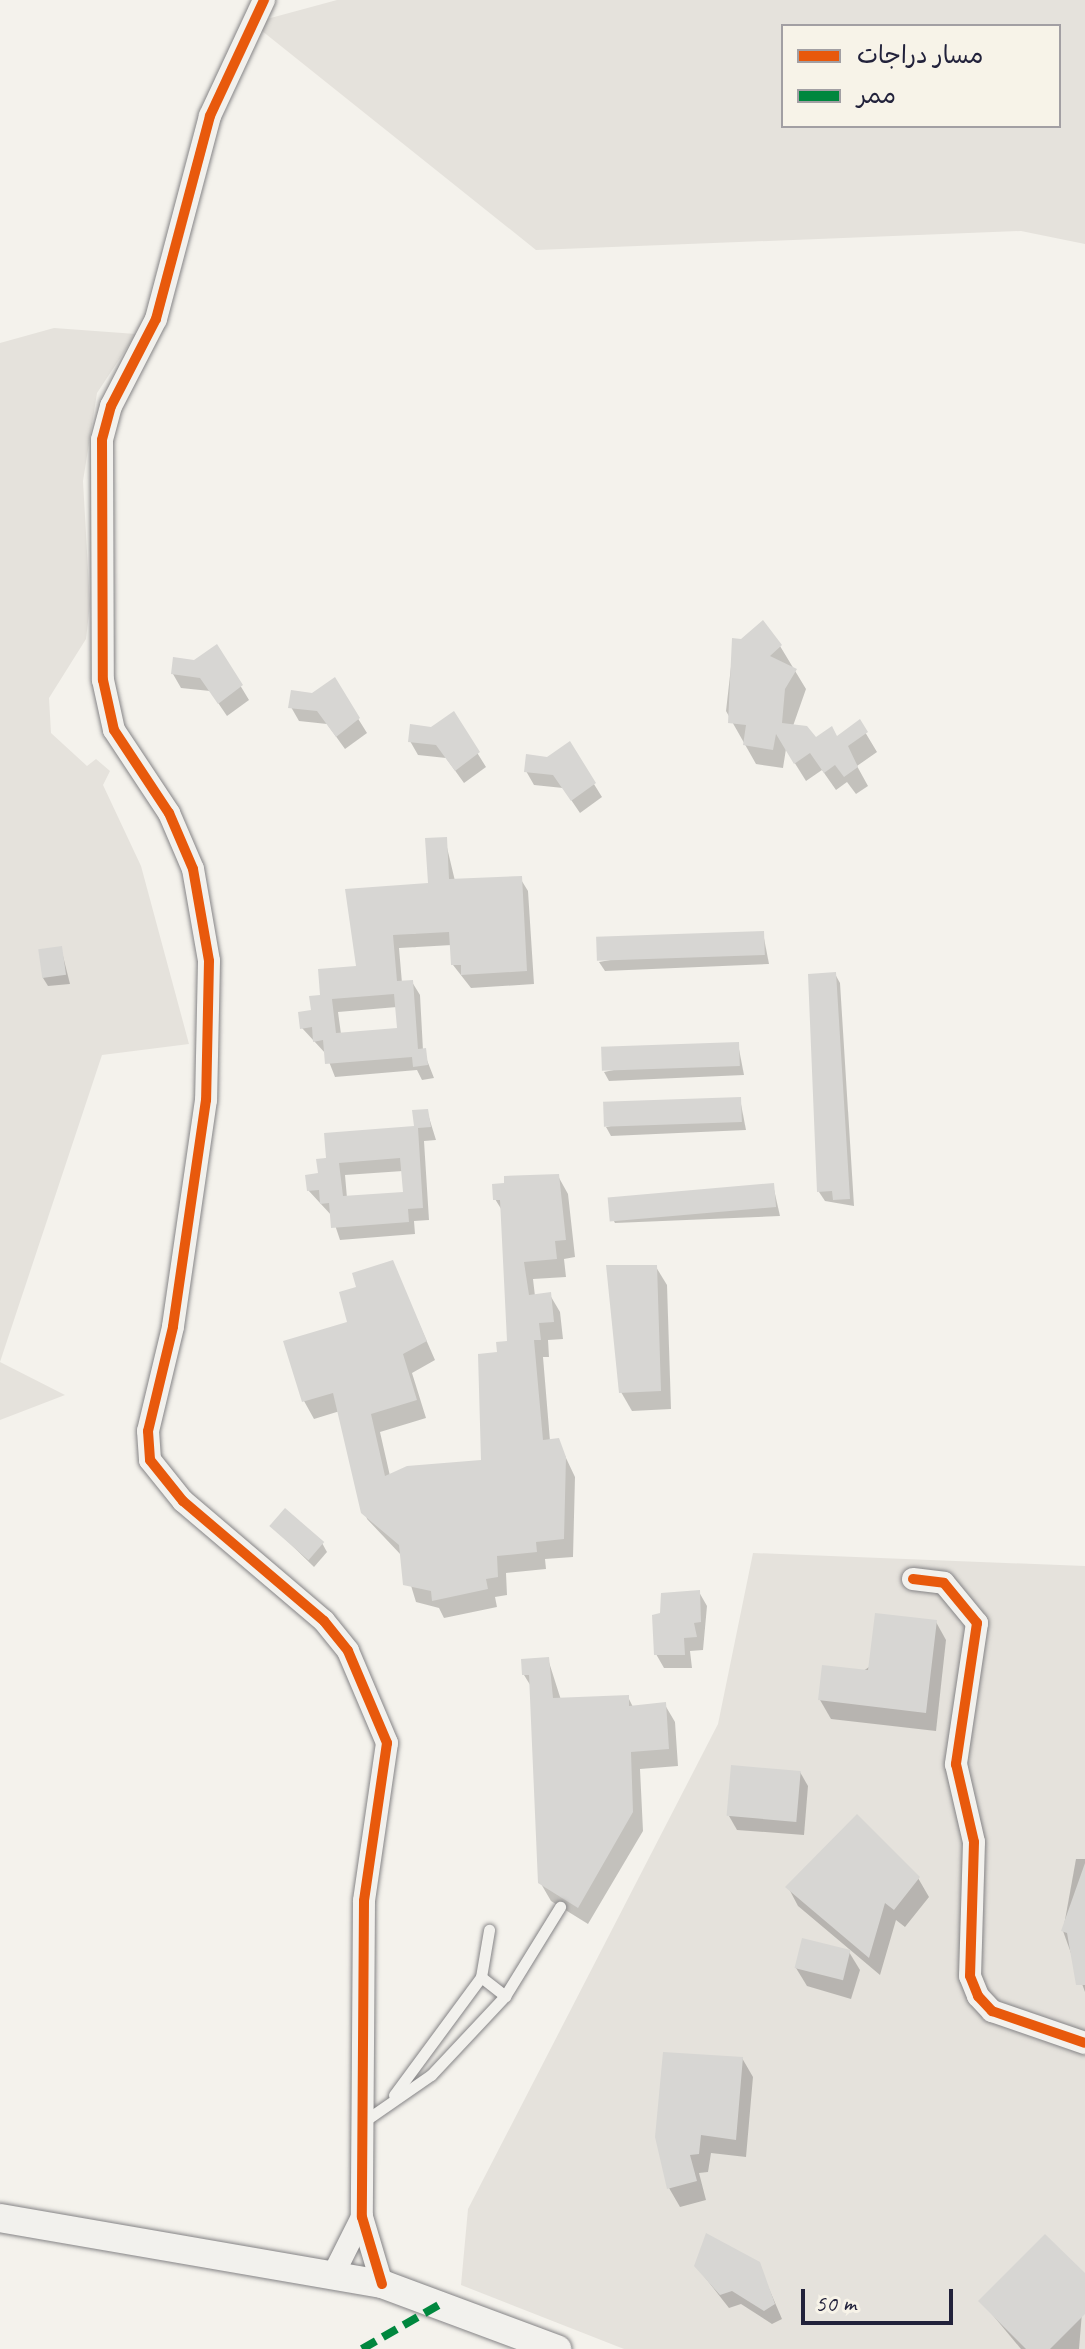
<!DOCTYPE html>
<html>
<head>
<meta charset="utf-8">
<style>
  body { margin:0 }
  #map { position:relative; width:1085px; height:2349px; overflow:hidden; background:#f4f2ec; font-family:Caveat,"Playpen Sans Arabic",sans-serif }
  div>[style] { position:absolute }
  .built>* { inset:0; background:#e5e2dc }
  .shadow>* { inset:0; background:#0003 }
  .building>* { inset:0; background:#d7d6d3; transform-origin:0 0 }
  .roads { filter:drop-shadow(0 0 2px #858486) drop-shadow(0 0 2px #858486) }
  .service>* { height:11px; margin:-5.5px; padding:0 5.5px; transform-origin:5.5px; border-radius:5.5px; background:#f2f1ed }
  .minor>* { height:22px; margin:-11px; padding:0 11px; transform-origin:11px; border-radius:11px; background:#f2f1ed }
  .tertiary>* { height:28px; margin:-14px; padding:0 14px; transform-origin:14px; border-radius:14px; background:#f2f1ed }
  .quiet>* { height:8px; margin-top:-4px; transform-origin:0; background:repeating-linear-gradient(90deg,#00873e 0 16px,transparent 0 24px) }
  .cycleway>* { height:10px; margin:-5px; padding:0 5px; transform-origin:5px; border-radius:5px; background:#e8590c }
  span { translate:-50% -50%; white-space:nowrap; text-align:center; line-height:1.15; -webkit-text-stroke:6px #f7f3e8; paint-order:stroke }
  .legend { position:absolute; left:781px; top:24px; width:280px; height:104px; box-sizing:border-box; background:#f7f3e8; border:2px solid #a29fa3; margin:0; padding:10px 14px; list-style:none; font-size:24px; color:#22223b }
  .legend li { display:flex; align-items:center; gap:16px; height:40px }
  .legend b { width:40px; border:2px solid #a29fa3 }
  .scale { position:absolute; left:801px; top:2289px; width:152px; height:36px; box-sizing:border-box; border:4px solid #22223b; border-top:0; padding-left:10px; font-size:24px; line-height:28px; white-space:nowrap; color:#22223b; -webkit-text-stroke:6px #f7f3e8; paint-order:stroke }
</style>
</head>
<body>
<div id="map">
  <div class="built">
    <div style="clip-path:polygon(evenodd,337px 0,1085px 0,1085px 244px,1021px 231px,536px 250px,252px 23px,337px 0,783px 26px,1059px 26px,1059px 126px,783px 126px,783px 26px)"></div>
    <div style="clip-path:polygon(54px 328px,136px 334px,97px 393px,83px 481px,90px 605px,86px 639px,49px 698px,51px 733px,87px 766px,96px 759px,110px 771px,103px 785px,141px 866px,189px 1044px,102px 1055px,0 1362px,65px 1395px,0 1420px,0 343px)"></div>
    <div style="clip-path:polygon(753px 1553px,1085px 1566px,1085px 2349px,624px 2349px,461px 2285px,468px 2209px,718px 1724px)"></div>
  </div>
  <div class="shadow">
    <div style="clip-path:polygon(734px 640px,780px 646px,806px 689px,793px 726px,815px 740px,837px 739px,859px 722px,877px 752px,857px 766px,868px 786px,856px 794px,847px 782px,836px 790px,822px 770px,806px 781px,786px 749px,783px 768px,756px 764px,726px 711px)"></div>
    <div style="clip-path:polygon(217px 647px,249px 700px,227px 716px,210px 691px,181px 688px,173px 674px)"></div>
    <div style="clip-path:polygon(334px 680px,367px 733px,345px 749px,327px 724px,299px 721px,291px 707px)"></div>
    <div style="clip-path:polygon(453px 714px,486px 767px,464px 783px,446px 758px,418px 755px,410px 741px)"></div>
    <div style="clip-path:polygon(569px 744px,602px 797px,580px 813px,563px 788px,534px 785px,526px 771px)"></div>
    <div style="clip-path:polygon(evenodd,445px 839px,455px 881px,520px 878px,528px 891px,534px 984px,471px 988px,453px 965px,452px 945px,399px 948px,402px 983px,412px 982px,420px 995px,423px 1050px,434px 1078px,422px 1080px,417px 1070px,335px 1077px,326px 1054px,302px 1028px,430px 885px,445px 839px,397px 1007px,399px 1030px,341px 1034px,338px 1012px,397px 1007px)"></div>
    <div style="clip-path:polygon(763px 933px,769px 964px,605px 971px,599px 962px)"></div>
    <div style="clip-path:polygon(61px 948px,70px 984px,48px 986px,43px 978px)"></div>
    <div style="clip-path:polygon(835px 974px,840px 983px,854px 1206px,825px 1201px,819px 1192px)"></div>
    <div style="clip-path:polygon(738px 1044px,744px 1075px,609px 1081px,604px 1072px)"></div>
    <div style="clip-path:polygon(740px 1099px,746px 1130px,611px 1136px,606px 1127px)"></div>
    <div style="clip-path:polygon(evenodd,427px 1111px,436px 1140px,424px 1141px,429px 1220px,414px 1221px,415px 1234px,340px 1240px,332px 1216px,308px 1190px,320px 1175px,318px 1161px,416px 1128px,427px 1111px,403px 1171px,405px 1193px,347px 1198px,345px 1175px,403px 1171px)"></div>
    <div style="clip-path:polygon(558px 1176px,568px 1194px,575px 1257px,564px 1259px,566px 1277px,533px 1279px,535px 1296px,550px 1295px,560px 1312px,563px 1339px,548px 1340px,549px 1357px,543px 1357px,550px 1441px,558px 1441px,575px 1477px,573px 1557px,545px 1559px,546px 1569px,506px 1573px,507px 1595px,495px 1597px,497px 1607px,444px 1618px,439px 1608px,416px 1602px,402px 1556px,367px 1519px,340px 1411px,314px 1419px,304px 1401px,350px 1323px,359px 1288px,392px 1262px,435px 1360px,412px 1373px,426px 1418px,380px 1432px,390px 1476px,483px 1462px,499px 1354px,509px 1342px,503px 1212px,495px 1199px)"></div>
    <div style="clip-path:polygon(773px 1185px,780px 1216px,615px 1223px,610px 1214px)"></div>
    <div style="clip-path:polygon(656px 1267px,667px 1285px,671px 1409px,632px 1411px,621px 1392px)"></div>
    <div style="clip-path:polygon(272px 1526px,322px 1543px,327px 1552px,314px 1567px)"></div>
    <div style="clip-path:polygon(699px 1592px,707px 1606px,703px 1650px,690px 1651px,692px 1668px,664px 1668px,656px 1654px)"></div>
    <div style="clip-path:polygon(936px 1622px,946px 1640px,936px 1731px,831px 1719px,820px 1700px)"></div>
    <div style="clip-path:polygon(548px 1659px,561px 1700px,628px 1697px,633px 1707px,665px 1705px,675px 1722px,678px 1766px,640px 1769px,643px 1831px,588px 1924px,551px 1901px,540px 1882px,532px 1688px,524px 1675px)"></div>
    <div style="clip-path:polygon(800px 1772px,808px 1786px,804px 1835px,737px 1830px,729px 1816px)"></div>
    <div style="clip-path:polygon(1076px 1859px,1085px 1859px,1085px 1992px,1063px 1931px)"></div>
    <div style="clip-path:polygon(918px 1878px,929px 1897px,905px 1927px,896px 1920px,880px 1975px,798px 1906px,788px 1887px)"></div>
    <div style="clip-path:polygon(849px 1952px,860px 1970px,851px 1999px,807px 1986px,796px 1968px)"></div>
    <div style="clip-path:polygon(742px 2058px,753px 2077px,746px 2157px,711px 2153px,708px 2172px,699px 2173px,706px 2200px,680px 2207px,669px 2188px)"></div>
    <div style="clip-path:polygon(758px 2263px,782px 2319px,772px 2324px,741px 2304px,729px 2308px,696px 2266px)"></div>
    <div style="clip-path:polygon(1085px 2276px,1079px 2349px,1021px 2349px,981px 2301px)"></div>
  </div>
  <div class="building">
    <div style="clip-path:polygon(763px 620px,782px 645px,770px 656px,797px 669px,785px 689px,782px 723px,807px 726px,816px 737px,832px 726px,837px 736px,860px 719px,868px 732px,848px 746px,858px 767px,844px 777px,835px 765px,824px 773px,810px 753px,794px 764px,776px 734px,773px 750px,743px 745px,746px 725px,728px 723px,732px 638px,741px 639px)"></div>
    <div style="clip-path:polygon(217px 644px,243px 685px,218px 704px,200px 678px,171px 674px,173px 657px,194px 660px)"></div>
    <div style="clip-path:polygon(335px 677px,360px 718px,336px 737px,317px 711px,288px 708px,291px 690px,312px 693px)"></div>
    <div style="clip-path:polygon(454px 711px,480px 752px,455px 771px,436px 745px,408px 742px,410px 724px,431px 727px)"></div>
    <div style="clip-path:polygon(570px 741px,596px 783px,571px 801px,553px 775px,524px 772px,526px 754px,547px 757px)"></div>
    <div style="clip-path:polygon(evenodd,447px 837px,449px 879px,522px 876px,527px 971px,461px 975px,461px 965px,451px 965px,449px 932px,393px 935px,397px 981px,413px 980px,418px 1049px,426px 1048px,428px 1065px,413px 1067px,412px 1057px,325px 1064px,323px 1040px,313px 1042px,312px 1027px,300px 1029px,298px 1012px,311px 1010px,309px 996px,320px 995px,318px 969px,356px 966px,345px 889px,428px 883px,425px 838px,447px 837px,394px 994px,397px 1028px,336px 1033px,332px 999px,394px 994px)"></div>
    <div style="left:764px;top:931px;width:24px;height:168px;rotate:88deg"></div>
    <div style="left:62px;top:946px;width:29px;height:24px;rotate:82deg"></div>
    <div style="clip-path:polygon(836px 972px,850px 1199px,833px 1200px,832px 1191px,817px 1192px,808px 974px)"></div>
    <div style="left:739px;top:1042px;width:24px;height:138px;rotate:88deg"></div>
    <div style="left:741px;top:1097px;width:25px;height:138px;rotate:88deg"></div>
    <div style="clip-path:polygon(evenodd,428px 1109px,431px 1127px,418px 1128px,423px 1208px,408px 1209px,409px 1222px,331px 1228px,329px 1203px,320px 1204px,319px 1190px,307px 1191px,305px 1175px,318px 1173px,316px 1159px,326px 1158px,324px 1133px,414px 1126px,412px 1110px,428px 1109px,400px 1158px,403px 1192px,343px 1196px,339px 1163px,400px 1158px)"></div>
    <div style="clip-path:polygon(559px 1174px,566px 1240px,555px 1241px,557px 1259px,524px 1262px,529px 1295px,551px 1292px,554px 1322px,539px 1323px,541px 1340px,534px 1340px,543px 1440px,559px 1438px,566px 1457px,564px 1539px,536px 1542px,537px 1552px,497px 1556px,498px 1577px,486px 1579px,488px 1589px,432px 1601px,431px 1591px,403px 1585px,399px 1545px,361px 1513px,333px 1393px,302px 1402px,283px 1341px,347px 1322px,339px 1292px,356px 1287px,352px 1273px,393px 1260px,427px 1341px,403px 1354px,417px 1400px,371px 1414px,385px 1476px,407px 1466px,481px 1460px,478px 1354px,497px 1352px,496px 1342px,507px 1341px,500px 1200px,493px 1200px,492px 1184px,504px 1183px,504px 1176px)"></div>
    <div style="left:774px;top:1183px;width:24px;height:167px;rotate:85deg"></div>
    <div style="clip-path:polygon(606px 1265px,657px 1265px,661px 1391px,619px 1393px)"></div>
    <div style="left:285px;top:1508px;width:52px;height:24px;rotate:41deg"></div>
    <div style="clip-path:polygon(700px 1590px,701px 1622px,694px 1623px,697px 1637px,684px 1638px,685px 1655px,654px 1655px,652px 1615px,660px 1613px,661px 1593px)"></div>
    <div style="clip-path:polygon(875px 1613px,937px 1620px,926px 1713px,818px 1700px,822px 1665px,868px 1670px)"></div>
    <div style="clip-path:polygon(549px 1657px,553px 1698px,629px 1695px,629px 1706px,666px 1702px,669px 1749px,631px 1752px,633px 1812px,578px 1908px,538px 1883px,529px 1675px,522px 1675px,521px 1659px)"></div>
    <div style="left:731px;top:1765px;width:70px;height:51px;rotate:5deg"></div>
    <div style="clip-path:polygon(857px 1814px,920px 1877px,894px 1910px,885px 1903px,869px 1958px,785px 1887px)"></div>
    <div style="clip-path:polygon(1085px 1863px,1085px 1985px,1076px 1985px,1067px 1933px,1061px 1931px)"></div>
    <div style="left:802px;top:1938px;width:50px;height:31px;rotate:14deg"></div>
    <div style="clip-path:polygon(663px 2052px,743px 2057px,736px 2140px,701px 2135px,699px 2154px,690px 2155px,697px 2181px,667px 2189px,655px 2137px)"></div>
    <div style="clip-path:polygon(706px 2233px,760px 2262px,775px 2304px,764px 2311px,732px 2291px,720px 2295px,694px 2266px)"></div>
    <div style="clip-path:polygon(1045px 2234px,1085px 2273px,1085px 2314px,1050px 2349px,1026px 2349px,978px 2301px)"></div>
  </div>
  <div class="roads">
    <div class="service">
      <div style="left:481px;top:1977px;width:31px;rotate:38deg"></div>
      <div style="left:394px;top:2095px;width:147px;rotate:-53.6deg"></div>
      <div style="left:481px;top:1977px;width:48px;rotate:-80.3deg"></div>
      <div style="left:363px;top:2122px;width:83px;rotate:-34.7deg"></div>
      <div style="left:431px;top:2075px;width:108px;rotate:-46.9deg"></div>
      <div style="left:505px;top:1996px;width:105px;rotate:-58.3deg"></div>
    </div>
    <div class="minor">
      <div style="left:264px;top:0;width:128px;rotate:115deg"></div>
      <div style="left:210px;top:116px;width:210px;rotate:104.9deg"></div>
      <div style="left:156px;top:319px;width:98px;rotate:117.3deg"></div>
      <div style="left:111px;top:406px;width:35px;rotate:105deg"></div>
      <div style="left:102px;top:440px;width:240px;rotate:89.8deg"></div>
      <div style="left:103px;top:680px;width:51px;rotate:77.6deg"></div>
      <div style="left:114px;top:730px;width:100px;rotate:56.5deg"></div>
      <div style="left:169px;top:813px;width:61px;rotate:66.8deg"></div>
      <div style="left:193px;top:869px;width:93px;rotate:80.1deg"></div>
      <div style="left:209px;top:961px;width:139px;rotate:91.2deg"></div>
      <div style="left:206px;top:1100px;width:229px;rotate:98.3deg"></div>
      <div style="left:173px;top:1327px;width:107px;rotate:103.5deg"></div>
      <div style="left:148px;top:1431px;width:29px;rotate:86deg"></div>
      <div style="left:150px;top:1460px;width:53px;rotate:51.2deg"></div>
      <div style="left:183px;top:1501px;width:185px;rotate:40.4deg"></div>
      <div style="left:324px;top:1621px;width:38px;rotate:51deg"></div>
      <div style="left:348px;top:1651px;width:100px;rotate:67deg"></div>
      <div style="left:387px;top:1743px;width:160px;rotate:98.3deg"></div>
      <div style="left:364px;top:1901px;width:316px;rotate:90.4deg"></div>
      <div style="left:362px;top:2217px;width:70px;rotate:73.4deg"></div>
      <div style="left:913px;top:1579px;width:31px;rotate:7deg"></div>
      <div style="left:944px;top:1583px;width:52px;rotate:50.5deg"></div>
      <div style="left:977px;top:1623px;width:143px;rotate:98.5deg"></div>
      <div style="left:956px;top:1764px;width:80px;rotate:77deg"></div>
      <div style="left:974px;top:1842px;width:134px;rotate:91.7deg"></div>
      <div style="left:970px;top:1976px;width:22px;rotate:68deg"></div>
      <div style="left:978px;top:1996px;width:21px;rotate:47deg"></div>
      <div style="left:992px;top:2011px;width:98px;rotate:19deg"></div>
      <div style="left:333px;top:2275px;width:65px;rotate:-63.4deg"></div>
    </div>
    <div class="tertiary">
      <div style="left:0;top:2218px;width:388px;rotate:9.8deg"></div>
      <div style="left:382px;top:2284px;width:187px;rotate:20.4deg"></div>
    </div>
  </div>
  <div class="quiet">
    <div style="left:362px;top:2349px;width:95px;rotate:-29.8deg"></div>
  </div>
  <div class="cycleway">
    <div style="left:264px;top:0;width:128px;rotate:115deg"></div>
    <div style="left:210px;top:116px;width:210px;rotate:104.9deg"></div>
    <div style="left:156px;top:319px;width:98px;rotate:117.3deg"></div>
    <div style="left:111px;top:406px;width:35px;rotate:105deg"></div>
    <div style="left:102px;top:440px;width:240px;rotate:89.8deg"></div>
    <div style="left:103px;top:680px;width:51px;rotate:77.6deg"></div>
    <div style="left:114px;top:730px;width:100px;rotate:56.5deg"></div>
    <div style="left:169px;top:813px;width:61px;rotate:66.8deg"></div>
    <div style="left:193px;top:869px;width:93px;rotate:80.1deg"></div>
    <div style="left:209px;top:961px;width:139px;rotate:91.2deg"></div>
    <div style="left:206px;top:1100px;width:229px;rotate:98.3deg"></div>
    <div style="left:173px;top:1327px;width:107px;rotate:103.5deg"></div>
    <div style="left:148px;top:1431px;width:29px;rotate:86deg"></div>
    <div style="left:150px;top:1460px;width:53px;rotate:51.2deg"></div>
    <div style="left:183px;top:1501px;width:185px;rotate:40.4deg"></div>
    <div style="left:324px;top:1621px;width:38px;rotate:51deg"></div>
    <div style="left:348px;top:1651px;width:100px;rotate:67deg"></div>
    <div style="left:387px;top:1743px;width:160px;rotate:98.3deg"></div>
    <div style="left:364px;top:1901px;width:316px;rotate:90.4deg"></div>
    <div style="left:362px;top:2217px;width:70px;rotate:73.4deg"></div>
    <div style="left:913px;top:1579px;width:31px;rotate:7deg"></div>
    <div style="left:944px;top:1583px;width:52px;rotate:50.5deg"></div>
    <div style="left:977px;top:1623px;width:143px;rotate:98.5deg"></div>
    <div style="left:956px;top:1764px;width:80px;rotate:77deg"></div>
    <div style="left:974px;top:1842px;width:134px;rotate:91.7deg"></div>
    <div style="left:970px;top:1976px;width:22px;rotate:68deg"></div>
    <div style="left:978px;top:1996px;width:21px;rotate:47deg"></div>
    <div style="left:992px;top:2011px;width:98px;rotate:19deg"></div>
  </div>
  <ul class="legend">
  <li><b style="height:10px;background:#e8590c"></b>مسار دراجات</li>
  <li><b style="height:10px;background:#00873e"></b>ممر</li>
  </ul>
  <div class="scale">50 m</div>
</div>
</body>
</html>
